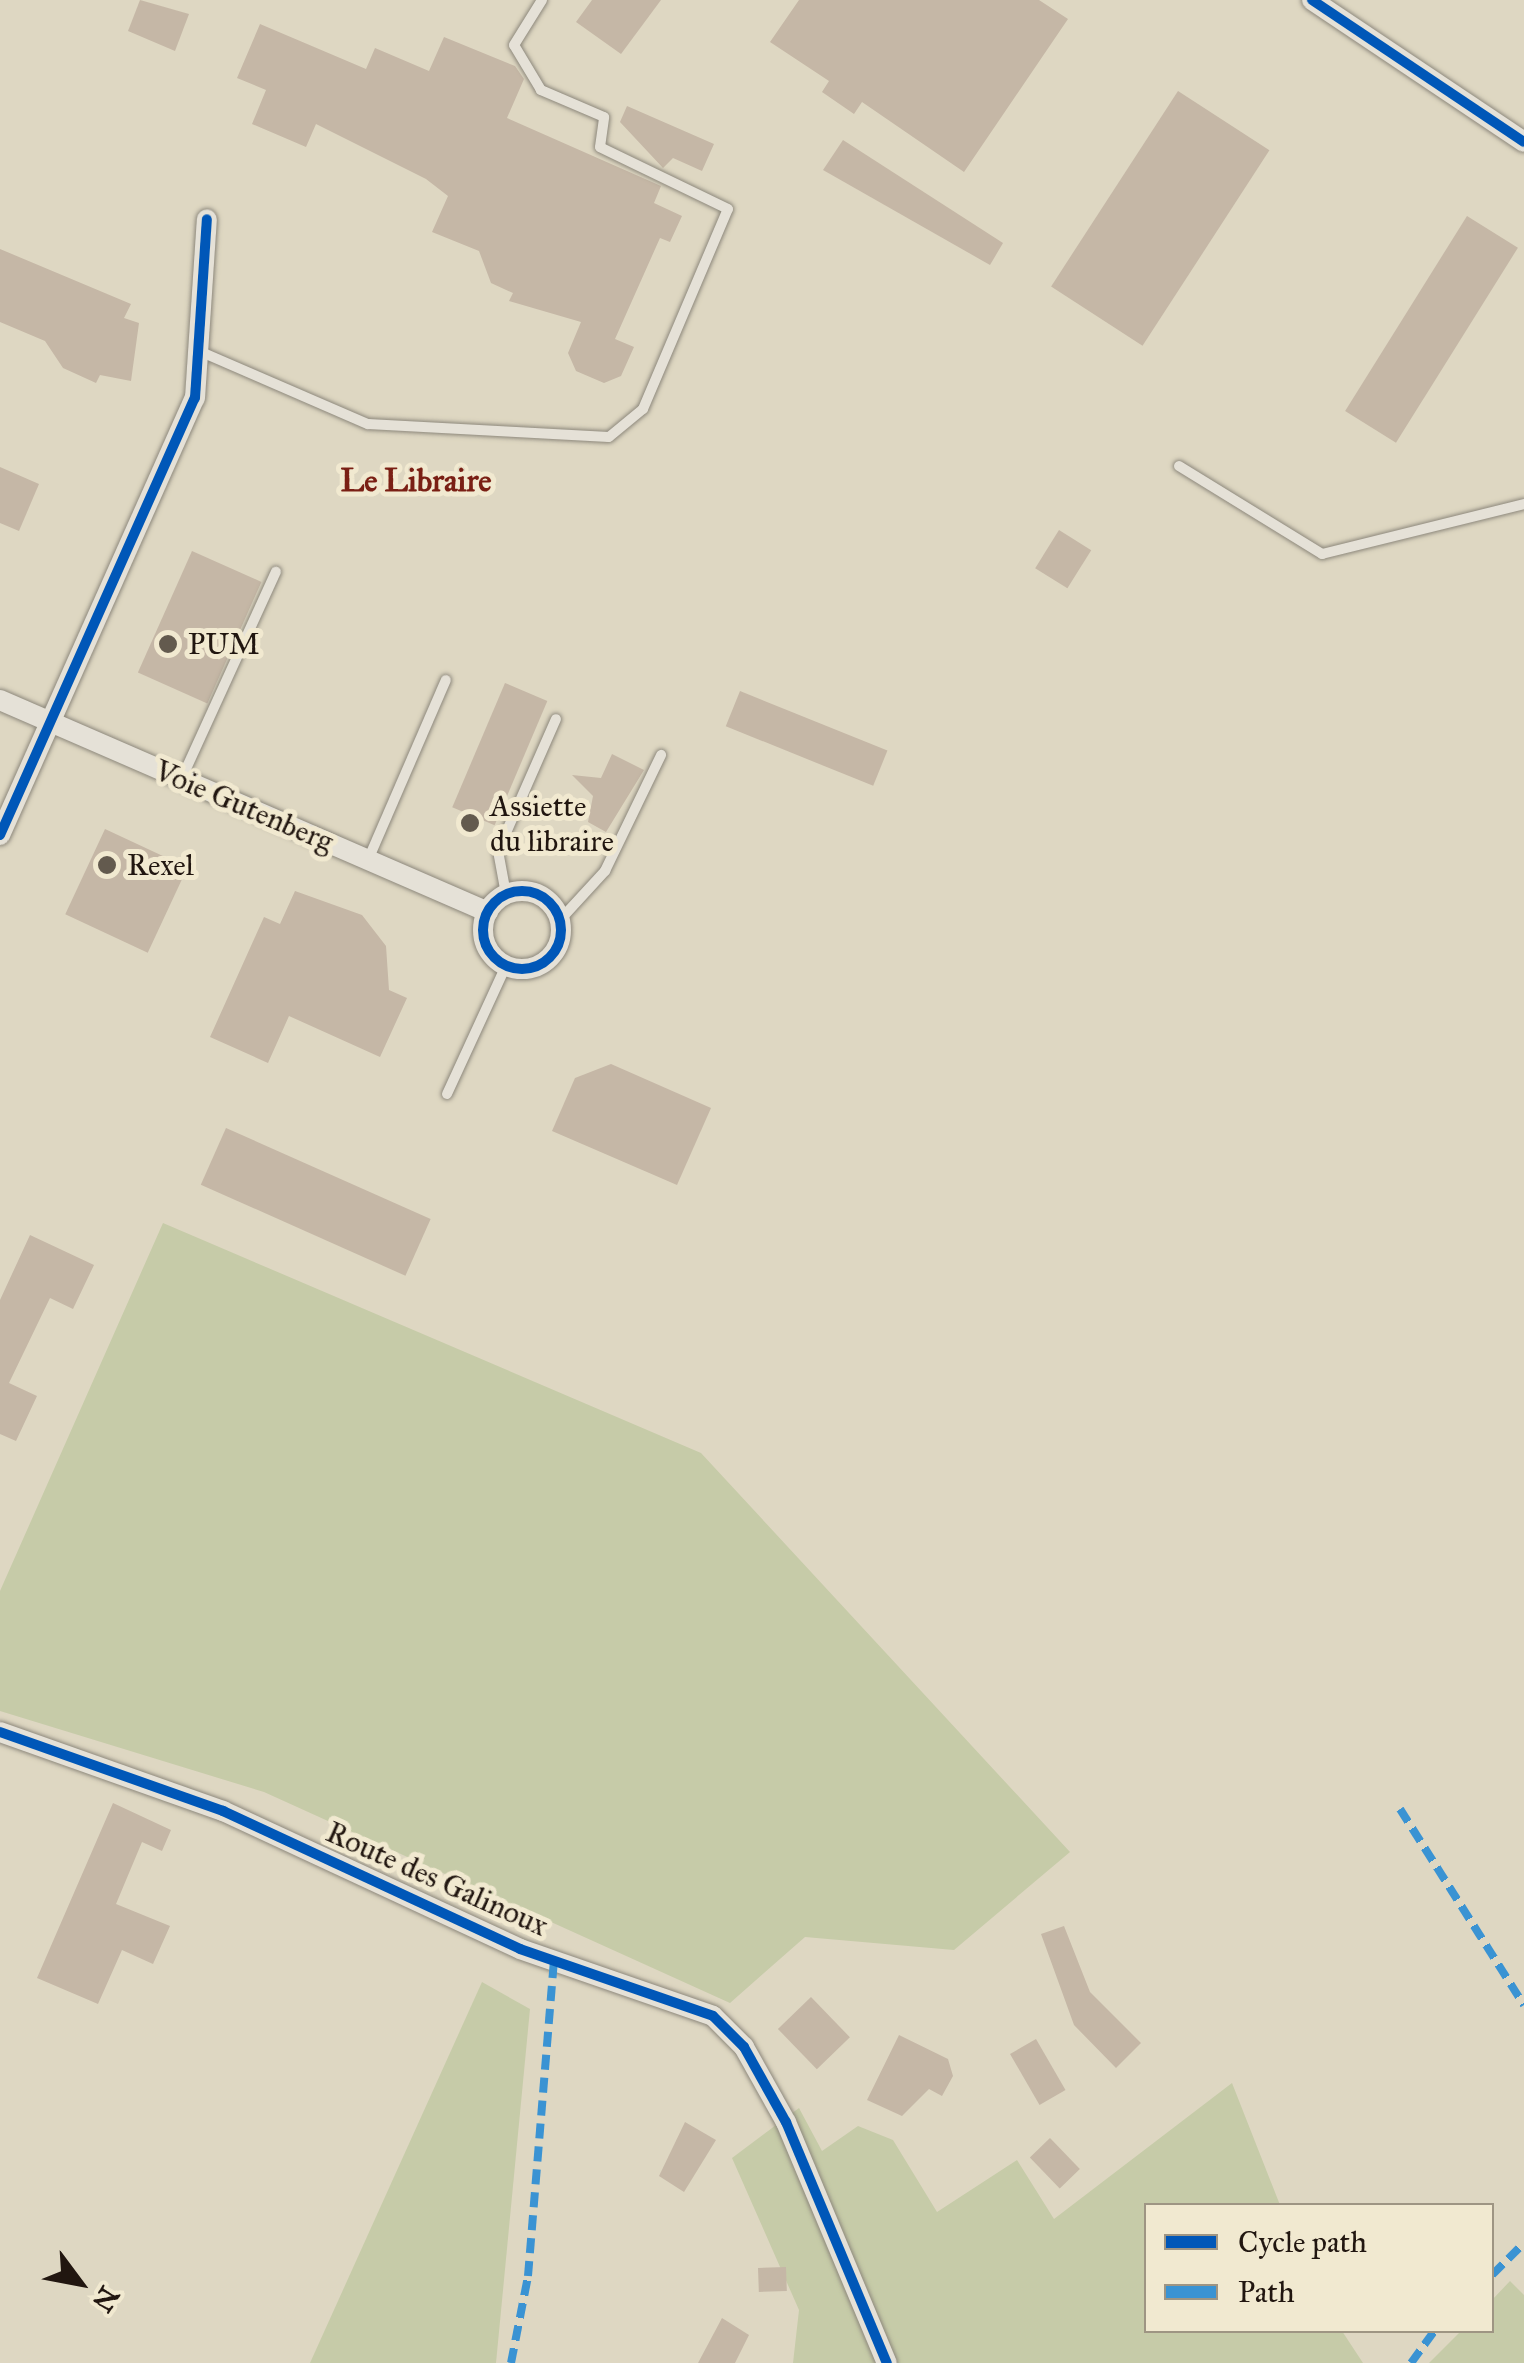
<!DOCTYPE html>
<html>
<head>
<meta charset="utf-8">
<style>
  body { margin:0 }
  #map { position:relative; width:1524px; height:2363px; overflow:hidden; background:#ded7c2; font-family:"IM FELL Great Primer",serif }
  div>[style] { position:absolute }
  .green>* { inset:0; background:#c6cba8 }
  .building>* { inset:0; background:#c5b7a6; transform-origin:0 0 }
  .roads { filter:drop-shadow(0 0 2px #8d887c) drop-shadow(0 0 2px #8d887c) }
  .service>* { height:10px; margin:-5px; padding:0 5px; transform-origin:5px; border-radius:5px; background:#e5e1d7 }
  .minor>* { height:20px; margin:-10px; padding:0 10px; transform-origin:10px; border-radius:10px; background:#e5e1d7 }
  .minor>.ring { margin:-10px; padding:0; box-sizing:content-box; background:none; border:20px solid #e5e1d7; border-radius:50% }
  .quiet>* { height:8px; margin-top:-4px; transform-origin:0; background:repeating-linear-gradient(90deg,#3a93d3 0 15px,transparent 0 23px) }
  .cycleway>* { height:10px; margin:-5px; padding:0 5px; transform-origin:5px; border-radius:5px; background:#0057b8 }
  .cycleway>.ring { margin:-5px; padding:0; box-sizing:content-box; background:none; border:10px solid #0057b8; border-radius:50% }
  .dots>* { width:28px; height:28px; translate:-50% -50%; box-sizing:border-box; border:5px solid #f1e9d0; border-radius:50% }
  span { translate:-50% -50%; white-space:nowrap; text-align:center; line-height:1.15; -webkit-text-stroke:10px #f1e9d0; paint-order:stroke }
  .poi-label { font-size:30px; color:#211610 }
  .left { translate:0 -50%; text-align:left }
  .street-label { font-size:30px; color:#211610 }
  .neighbourhood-label { font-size:32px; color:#7a1f14; font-weight:700 }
  .legend { position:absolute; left:1144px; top:2203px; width:350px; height:130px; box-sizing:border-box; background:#f1e9d0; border:2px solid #9e9583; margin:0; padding:12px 18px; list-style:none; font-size:30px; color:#211610 }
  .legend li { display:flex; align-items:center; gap:20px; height:50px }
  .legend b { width:50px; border:2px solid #9e9583 }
  .north { position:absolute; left:30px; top:2233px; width:100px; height:100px; -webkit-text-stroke:8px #f1e9d0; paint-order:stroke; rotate:122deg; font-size:28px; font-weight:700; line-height:40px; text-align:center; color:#211610 }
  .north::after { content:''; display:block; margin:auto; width:35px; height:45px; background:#211610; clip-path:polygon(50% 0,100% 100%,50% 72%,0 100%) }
</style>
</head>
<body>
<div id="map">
  <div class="green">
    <div style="clip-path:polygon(163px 1223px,701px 1453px,1070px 1852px,954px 1950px,805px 1937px,730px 2003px,264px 1792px,0 1711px,0 1591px)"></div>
    <div style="clip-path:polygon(482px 1982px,530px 2009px,496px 2363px,310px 2363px)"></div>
    <div style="clip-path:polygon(1232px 2083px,1280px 2205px,1146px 2206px,1146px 2330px,1342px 2331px,1363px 2363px,793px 2363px,799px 2310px,732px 2158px,799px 2108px,822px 2151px,858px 2126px,893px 2140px,937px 2212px,1017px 2160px,1054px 2219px)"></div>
    <div style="clip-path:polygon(1510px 2281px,1524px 2295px,1524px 2363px,1429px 2363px,1461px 2331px,1492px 2330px,1492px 2300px)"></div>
  </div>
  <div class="building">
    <div style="clip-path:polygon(140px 0,189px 14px,175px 51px,128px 31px)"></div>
    <div style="clip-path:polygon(592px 0,661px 0,621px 54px,576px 22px)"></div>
    <div style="clip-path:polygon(799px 0,1039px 0,1068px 19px,964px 172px,862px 102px,854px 114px,822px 92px,829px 81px,770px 42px)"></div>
    <div style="clip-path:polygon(260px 24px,366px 69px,375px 48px,429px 71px,444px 37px,515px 66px,524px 79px,507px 118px,661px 186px,654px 203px,682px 216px,670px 242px,660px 238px,615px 339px,634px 347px,621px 376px,604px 383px,576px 371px,568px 353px,581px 322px,509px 301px,513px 293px,491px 283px,479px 251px,432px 232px,448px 196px,426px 179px,316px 124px,306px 147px,252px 124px,266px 90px,237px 78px)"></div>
    <div style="left:1178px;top:91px;width:109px;height:233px;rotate:33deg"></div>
    <div style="clip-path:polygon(627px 106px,714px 144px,702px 171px,673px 158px,663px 168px,620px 122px)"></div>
    <div style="clip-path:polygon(843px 140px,1003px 243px,990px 265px,823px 170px)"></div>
    <div style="left:1467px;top:216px;width:60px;height:230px;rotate:32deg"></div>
    <div style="clip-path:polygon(0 249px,131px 304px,124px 318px,139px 323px,131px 381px,100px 375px,96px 383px,63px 368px,45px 341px,0 322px)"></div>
    <div style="clip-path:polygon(0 467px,39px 484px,19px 531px,0 523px)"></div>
    <div style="left:1059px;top:530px;width:38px;height:45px;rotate:32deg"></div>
    <div style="left:192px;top:551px;width:76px;height:133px;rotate:24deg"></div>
    <div style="left:505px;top:683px;width:46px;height:135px;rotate:23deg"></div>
    <div style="left:740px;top:691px;width:159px;height:38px;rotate:22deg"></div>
    <div style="clip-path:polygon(612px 754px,644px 770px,606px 832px,588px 822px,593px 796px,572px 775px,601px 778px)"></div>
    <div style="left:105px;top:829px;width:91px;height:94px;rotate:25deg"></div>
    <div style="clip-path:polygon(295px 891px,362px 915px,386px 946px,389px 990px,407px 998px,380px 1057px,289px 1016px,268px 1063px,210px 1037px,264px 917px,280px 924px)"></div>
    <div style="clip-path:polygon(611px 1064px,711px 1108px,677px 1185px,552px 1131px,575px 1078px)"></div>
    <div style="left:226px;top:1128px;width:224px;height:62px;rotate:24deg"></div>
    <div style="clip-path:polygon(30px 1235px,94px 1265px,73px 1309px,50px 1298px,9px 1383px,37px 1396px,16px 1441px,0 1434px,0 1300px)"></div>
    <div style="clip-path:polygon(113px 1803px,171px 1830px,162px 1851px,142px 1842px,116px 1904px,170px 1926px,153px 1964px,122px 1950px,98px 2004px,37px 1978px)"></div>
    <div style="clip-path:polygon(1064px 1926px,1090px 1992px,1141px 2043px,1116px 2068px,1074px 2025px,1041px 1934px)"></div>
    <div style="left:811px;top:1997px;width:56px;height:46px;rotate:46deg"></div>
    <div style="clip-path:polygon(899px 2035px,948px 2059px,953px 2076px,942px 2096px,929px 2089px,902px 2116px,867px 2100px)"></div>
    <div style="left:1036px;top:2039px;width:59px;height:30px;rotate:60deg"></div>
    <div style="clip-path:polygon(685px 2122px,716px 2140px,684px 2192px,659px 2176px)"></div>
    <div style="left:1050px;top:2138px;width:43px;height:28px;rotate:46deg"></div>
    <div style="left:786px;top:2267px;width:24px;height:28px;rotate:88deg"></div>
    <div style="clip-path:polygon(722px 2318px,749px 2335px,735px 2363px,698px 2363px)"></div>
  </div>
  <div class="roads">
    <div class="service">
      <div style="left:199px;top:351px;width:184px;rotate:23.4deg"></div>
      <div style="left:368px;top:424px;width:241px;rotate:3.1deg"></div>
      <div style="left:609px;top:437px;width:44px;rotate:-39.5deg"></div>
      <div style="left:643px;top:409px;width:217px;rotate:-67deg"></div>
      <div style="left:728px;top:209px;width:142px;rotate:-154.2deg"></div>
      <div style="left:600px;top:147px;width:30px;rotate:-82deg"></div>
      <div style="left:604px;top:117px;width:69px;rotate:-156.8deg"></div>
      <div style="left:541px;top:90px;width:52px;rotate:-121deg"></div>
      <div style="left:514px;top:45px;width:53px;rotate:-58.1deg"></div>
      <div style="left:1179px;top:466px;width:168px;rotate:31.6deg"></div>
      <div style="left:1322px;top:554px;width:208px;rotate:-13.9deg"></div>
      <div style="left:181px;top:780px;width:229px;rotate:-65.5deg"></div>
      <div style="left:368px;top:860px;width:196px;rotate:-66.6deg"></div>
      <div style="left:506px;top:894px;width:44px;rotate:-100.5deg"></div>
      <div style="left:498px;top:851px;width:144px;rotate:-66.3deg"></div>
      <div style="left:560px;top:920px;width:67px;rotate:-47.4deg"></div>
      <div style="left:605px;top:871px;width:129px;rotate:-64.2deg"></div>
      <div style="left:447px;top:1094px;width:141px;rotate:-65.3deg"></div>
    </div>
    <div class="minor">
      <div style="left:1312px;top:0;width:255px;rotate:33.8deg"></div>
      <div style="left:0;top:700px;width:532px;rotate:23.48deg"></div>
      <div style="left:0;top:835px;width:479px;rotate:-66deg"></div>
      <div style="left:195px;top:398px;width:179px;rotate:-86.2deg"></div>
      <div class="ring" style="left:483px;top:891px;width:58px;height:58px"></div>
      <div style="left:0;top:1732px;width:237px;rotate:19.5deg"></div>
      <div style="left:223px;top:1811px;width:327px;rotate:24.9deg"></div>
      <div style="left:520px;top:1949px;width:204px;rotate:19.1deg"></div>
      <div style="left:713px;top:2016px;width:44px;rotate:45deg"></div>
      <div style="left:744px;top:2047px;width:86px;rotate:60.8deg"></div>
      <div style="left:786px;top:2122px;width:261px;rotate:67.3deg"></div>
    </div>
  </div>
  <div class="quiet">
    <div style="left:1400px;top:1809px;width:232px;rotate:57.7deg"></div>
    <div style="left:1492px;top:2275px;width:45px;rotate:-45deg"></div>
    <div style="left:511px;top:2363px;width:89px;rotate:-78.9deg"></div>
    <div style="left:528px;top:2276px;width:319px;rotate:-85.3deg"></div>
    <div style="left:1411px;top:2363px;width:41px;rotate:-54deg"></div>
  </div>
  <div class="cycleway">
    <div style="left:1312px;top:0;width:255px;rotate:33.8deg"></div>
    <div style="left:0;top:835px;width:479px;rotate:-66deg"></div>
    <div style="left:195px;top:398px;width:179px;rotate:-86.2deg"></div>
    <div class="ring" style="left:483px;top:891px;width:68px;height:68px"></div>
    <div style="left:0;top:1732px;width:237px;rotate:19.5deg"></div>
    <div style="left:223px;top:1811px;width:327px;rotate:24.9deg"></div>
    <div style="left:520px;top:1949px;width:204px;rotate:19.1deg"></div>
    <div style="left:713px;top:2016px;width:44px;rotate:45deg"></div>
    <div style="left:744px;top:2047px;width:86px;rotate:60.8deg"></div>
    <div style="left:786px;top:2122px;width:261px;rotate:67.3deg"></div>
  </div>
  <div class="dots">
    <div style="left:168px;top:644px;background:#635a4e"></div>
    <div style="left:470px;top:823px;background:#635a4e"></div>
    <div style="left:107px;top:865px;background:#635a4e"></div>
  </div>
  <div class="poi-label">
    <span class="left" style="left:188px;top:644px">PUM</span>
    <span class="left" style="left:490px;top:823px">Assiette<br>du libraire</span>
    <span class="left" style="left:127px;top:865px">Rexel</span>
  </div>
  <div class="street-label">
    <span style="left:244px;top:806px;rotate:23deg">Voie Gutenberg</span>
    <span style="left:437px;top:1879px;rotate:24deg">Route des Galinoux</span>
  </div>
  <div class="neighbourhood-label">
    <span style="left:416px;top:481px">Le Libraire</span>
  </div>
  <ul class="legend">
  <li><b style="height:12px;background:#0057b8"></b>Cycle path</li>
  <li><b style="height:12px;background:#3a93d3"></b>Path</li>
  </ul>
  <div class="north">N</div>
</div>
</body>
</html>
